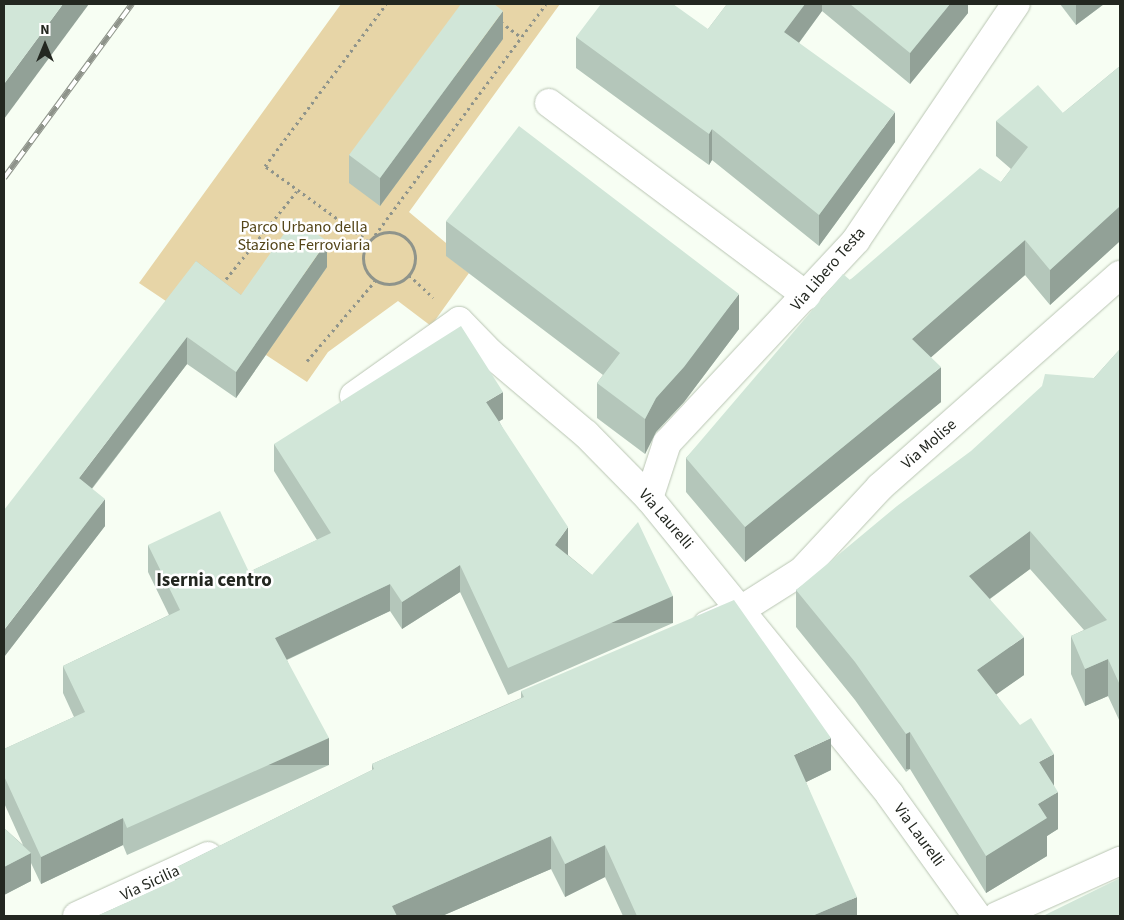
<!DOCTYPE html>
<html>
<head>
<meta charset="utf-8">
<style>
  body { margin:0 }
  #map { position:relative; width:1124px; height:920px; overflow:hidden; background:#f7fef3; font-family:"Source Sans 3",sans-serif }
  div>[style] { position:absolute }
  .green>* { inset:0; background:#e7d5a7 }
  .path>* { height:3px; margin-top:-1.5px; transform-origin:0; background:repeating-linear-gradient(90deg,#8f948b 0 2.5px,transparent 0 6.5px) }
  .path>.ring { margin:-1.5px; padding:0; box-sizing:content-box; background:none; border:3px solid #8f948b; border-radius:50% }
  .roads { filter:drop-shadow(0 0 1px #b9c5b3) drop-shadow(0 0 1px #b9c5b3) }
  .minor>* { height:28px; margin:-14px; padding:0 14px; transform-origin:14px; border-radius:14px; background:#fff }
  .tertiary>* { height:28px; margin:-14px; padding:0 14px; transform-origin:14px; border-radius:14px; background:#fff }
  .rail>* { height:5.5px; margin-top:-2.75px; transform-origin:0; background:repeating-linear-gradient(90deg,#fff 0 11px,#8e938a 0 22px); box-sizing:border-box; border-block:1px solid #8e938a }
  .wall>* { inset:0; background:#b4c6ba }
  .shaded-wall>* { inset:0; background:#92a197; transform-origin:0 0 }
  .building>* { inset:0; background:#d1e6d8 }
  span { translate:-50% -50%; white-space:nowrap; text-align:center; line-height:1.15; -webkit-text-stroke:5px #fff; paint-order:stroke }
  .park-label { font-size:16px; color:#544518 }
  .street-label { font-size:16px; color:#232720 }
  .quarter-label { font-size:19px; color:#232720; font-weight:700 }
  .frame { position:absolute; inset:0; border:5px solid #232720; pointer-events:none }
  .north { position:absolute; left:20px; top:20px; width:50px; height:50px; -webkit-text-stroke:4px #fff; paint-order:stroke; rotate:0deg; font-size:14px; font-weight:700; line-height:20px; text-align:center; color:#232720 }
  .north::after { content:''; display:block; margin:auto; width:18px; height:22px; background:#232720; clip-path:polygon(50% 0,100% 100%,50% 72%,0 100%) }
</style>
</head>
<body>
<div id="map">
  <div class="green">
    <div style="clip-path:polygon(341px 4px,560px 4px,409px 212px,452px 248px,447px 256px,469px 273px,431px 326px,398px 301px,328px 352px,307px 382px,266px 355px,227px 342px,139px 283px)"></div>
  </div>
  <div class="path">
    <div style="left:501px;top:22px;width:25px;rotate:37deg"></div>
    <div class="ring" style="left:363px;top:232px;width:49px;height:49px"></div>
    <div style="left:375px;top:235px;width:287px;rotate:-53.5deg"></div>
    <div style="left:368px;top:241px;width:127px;rotate:-143.9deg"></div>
    <div style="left:265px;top:166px;width:202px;rotate:-53.2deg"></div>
    <div style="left:409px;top:275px;width:33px;rotate:43deg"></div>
    <div style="left:222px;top:284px;width:119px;rotate:-51.1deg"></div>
    <div style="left:307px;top:361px;width:105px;rotate:-49.6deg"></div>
  </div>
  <div class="roads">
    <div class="minor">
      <div style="left:549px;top:103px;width:322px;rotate:36.8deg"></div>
      <div style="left:354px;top:396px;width:129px;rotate:-35.5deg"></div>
      <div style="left:459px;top:321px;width:45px;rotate:45.9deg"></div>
      <div style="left:490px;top:353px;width:126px;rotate:40.2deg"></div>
      <div style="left:586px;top:434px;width:90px;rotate:45.5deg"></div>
      <div style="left:649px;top:498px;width:382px;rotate:50.9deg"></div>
      <div style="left:890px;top:795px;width:149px;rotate:54.3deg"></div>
      <div style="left:649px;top:498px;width:58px;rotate:-71.9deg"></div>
      <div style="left:667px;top:443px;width:277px;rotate:-47deg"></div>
      <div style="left:856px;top:240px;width:285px;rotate:-55.9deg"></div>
      <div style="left:707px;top:625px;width:35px;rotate:-24deg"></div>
      <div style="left:739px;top:611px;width:75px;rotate:-32.4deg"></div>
      <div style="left:802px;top:571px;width:115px;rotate:-47.1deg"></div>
      <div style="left:880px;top:487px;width:320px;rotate:-41.5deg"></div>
      <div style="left:77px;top:916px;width:144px;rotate:-24.6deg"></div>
    </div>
    <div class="tertiary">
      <div style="left:997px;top:916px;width:135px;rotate:-24.1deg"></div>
    </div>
  </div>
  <div class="rail">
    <div style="left:4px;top:178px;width:216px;rotate:-53.7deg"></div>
  </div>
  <div class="wall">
    <div style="clip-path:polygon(727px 4px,968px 4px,968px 13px,910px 84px,822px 11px,799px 43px,895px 142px,819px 246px,712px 160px,709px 165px,576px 68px,576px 37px,708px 29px)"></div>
    <div style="clip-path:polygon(1060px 4px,1104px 4px,1076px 25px)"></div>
    <div style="clip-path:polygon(503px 39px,380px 206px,349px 183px,349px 155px)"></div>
    <div style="clip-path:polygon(1120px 66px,1120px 241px,1050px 305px,1025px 275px,931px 357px,941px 402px,745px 562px,686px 492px,686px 458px,850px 280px,1001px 182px,1011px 169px,996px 156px,996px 121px,1063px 113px)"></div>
    <div style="clip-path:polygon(446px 221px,739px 329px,684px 402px,656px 432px,645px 454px,597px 418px,597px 383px,603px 375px,446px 256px)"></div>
    <div style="clip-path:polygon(196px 261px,241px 295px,327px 267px,236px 398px,187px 364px,92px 489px,105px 526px,4px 657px)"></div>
    <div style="clip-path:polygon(1120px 349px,1120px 722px,1108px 696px,1085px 706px,1071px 674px,1071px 636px,1084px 630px,1030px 569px,990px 599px,1024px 675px,996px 694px,1054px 785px,1058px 829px,1047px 836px,1047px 856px,986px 893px,910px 769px,906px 772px,855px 700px,796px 627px,796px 590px,1094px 378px)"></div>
    <div style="clip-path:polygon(503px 419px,499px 421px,568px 555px,592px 575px,673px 623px,508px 695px,460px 592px,402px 629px,390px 611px,287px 660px,329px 765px,127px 855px,123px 845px,41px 884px,31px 863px,31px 881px,4px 895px,4px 828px,23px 845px,4px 803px,4px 749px,74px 717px,63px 693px,63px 666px,169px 615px,148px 572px,148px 545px,249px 572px,317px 540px,274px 471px,274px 444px)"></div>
    <div style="clip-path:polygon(521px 691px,831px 770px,806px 782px,857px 916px,623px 916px,605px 877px,565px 897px,551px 869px,442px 916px,97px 916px,175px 881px,175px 868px,372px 770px,372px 764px,521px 698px)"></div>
  </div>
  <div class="shaded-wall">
    <div style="clip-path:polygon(63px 4px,89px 4px,4px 119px,4px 84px)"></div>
    <div style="clip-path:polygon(805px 4px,822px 4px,822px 11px,784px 63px,784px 32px)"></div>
    <div style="clip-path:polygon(950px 4px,968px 4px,968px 13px,910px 84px,910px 53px)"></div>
    <div style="clip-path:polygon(1078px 4px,1104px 4px,1076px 25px,1076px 5px)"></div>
    <div style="clip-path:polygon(503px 11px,503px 39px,380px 206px,380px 178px)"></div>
    <div style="clip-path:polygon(895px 112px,895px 142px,819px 246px,819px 215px)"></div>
    <div style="clip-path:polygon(712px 129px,712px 160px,709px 165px,709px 134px)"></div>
    <div style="clip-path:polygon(1120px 206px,1120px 241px,1050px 305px,1050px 270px)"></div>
    <div style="clip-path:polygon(1025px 240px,1025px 275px,912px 374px,912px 339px)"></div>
    <div style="clip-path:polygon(327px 241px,327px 267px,236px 398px,236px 372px)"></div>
    <div style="clip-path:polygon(739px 294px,739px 329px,684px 402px,656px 432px,645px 454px,645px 419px,656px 398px)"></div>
    <div style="clip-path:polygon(187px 337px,187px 364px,79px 505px,79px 478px)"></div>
    <div style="clip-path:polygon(941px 367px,941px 402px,745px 562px,745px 527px)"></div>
    <div style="clip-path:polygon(503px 392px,503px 419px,486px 429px,486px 402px)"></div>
    <div style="clip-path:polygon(105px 499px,105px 526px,4px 657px,4px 630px)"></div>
    <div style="clip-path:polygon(568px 527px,568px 555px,555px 572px,555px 545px)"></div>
    <div style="clip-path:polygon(1030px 531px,1030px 569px,969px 614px,969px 576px)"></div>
    <div style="clip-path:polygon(460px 565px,460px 592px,402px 629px,402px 602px)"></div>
    <div style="clip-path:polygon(390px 584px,390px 611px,275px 665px,275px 638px)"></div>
    <div style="left:673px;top:596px;width:27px;height:180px;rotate:90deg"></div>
    <div style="clip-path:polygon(1024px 637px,1024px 675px,977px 708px,977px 670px)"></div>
    <div style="clip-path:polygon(1108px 659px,1108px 696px,1085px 706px,1085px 669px)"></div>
    <div style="left:910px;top:732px;width:37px;height:4px;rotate:90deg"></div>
    <div style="left:329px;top:738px;width:27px;height:221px;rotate:90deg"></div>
    <div style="clip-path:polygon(831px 738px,831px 770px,794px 788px,794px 755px)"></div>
    <div style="clip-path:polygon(1054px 754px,1054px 792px,1039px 762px)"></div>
    <div style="clip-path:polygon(1058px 792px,1058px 829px,1047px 836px,1047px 856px,986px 893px,986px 856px,1038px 804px)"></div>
    <div style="clip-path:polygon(123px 818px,123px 845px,41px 884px,41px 857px)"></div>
    <div style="clip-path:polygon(551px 836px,551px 869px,442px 916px,392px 916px,392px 906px)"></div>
    <div style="clip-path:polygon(605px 845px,605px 877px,565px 897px,565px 864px)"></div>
    <div style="clip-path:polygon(31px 853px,31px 881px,4px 895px,4px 867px)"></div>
    <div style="clip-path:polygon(857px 897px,857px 916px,812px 916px)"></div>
  </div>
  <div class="building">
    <div style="clip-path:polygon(4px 4px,63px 4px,4px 84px)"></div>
    <div style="clip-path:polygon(461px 4px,494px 4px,503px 11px,380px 178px,349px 155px)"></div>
    <div style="clip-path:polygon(601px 4px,673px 4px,708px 29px,727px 4px,805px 4px,784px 32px,895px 112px,819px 215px,712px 129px,709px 134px,576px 37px)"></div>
    <div style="clip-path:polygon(850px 4px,950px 4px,910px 53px)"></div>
    <div style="clip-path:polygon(1120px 66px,1120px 206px,1050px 270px,1025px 240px,912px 339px,941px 367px,745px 527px,686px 458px,843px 274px,850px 280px,980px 168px,1001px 182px,1028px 147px,996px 121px,1038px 85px,1063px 113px)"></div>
    <div style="clip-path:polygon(519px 126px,739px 294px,684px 367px,656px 398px,645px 419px,597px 383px,620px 353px,446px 221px)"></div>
    <div style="clip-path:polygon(295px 218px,327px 241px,236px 372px,187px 337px,79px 478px,105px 499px,4px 630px,4px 510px,196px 261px,241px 295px)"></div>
    <div style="clip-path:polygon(461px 326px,503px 392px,486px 402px,568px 527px,555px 545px,592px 575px,638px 522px,673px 596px,508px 668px,460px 565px,402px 602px,390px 584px,275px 638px,329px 738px,127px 828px,123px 818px,41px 857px,4px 776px,4px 749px,85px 712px,63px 666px,180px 610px,148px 545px,220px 511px,249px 572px,331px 533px,274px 444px)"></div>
    <div style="clip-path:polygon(1120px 349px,1120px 685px,1108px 659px,1085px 669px,1071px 636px,1107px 620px,1030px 531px,969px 576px,1024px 637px,977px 670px,1020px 725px,1031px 718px,1054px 754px,1039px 762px,1058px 792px,1038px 804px,1047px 818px,986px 856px,910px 732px,906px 734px,855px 662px,796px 590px,897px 506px,971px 451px,1042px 386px,1045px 374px,1094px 378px)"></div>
    <div style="clip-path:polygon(734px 600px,831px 738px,794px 755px,857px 897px,812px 916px,637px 916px,605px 845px,565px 864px,551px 836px,392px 906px,397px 916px,97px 916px,180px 878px,175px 868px,374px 769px,372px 764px,524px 697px,521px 691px)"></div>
    <div style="clip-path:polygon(4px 828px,31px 853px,4px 867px)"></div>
    <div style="clip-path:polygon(1120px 878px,1120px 916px,1043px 916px)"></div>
  </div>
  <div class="park-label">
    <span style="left:304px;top:236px">Parco Urbano della<br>Stazione Ferroviaria</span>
  </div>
  <div class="street-label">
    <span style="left:828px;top:269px;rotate:-49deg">Via Libero Testa</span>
    <span style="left:929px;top:444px;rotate:-41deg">Via Molise</span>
    <span style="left:666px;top:519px;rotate:49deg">Via Laurelli</span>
    <span style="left:919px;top:835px;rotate:54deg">Via Laurelli</span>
    <span style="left:150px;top:883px;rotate:-25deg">Via Sicilia</span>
  </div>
  <div class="quarter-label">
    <span style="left:214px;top:581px">Isernia centro</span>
  </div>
  <div class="frame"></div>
  <div class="north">N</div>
</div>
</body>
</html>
